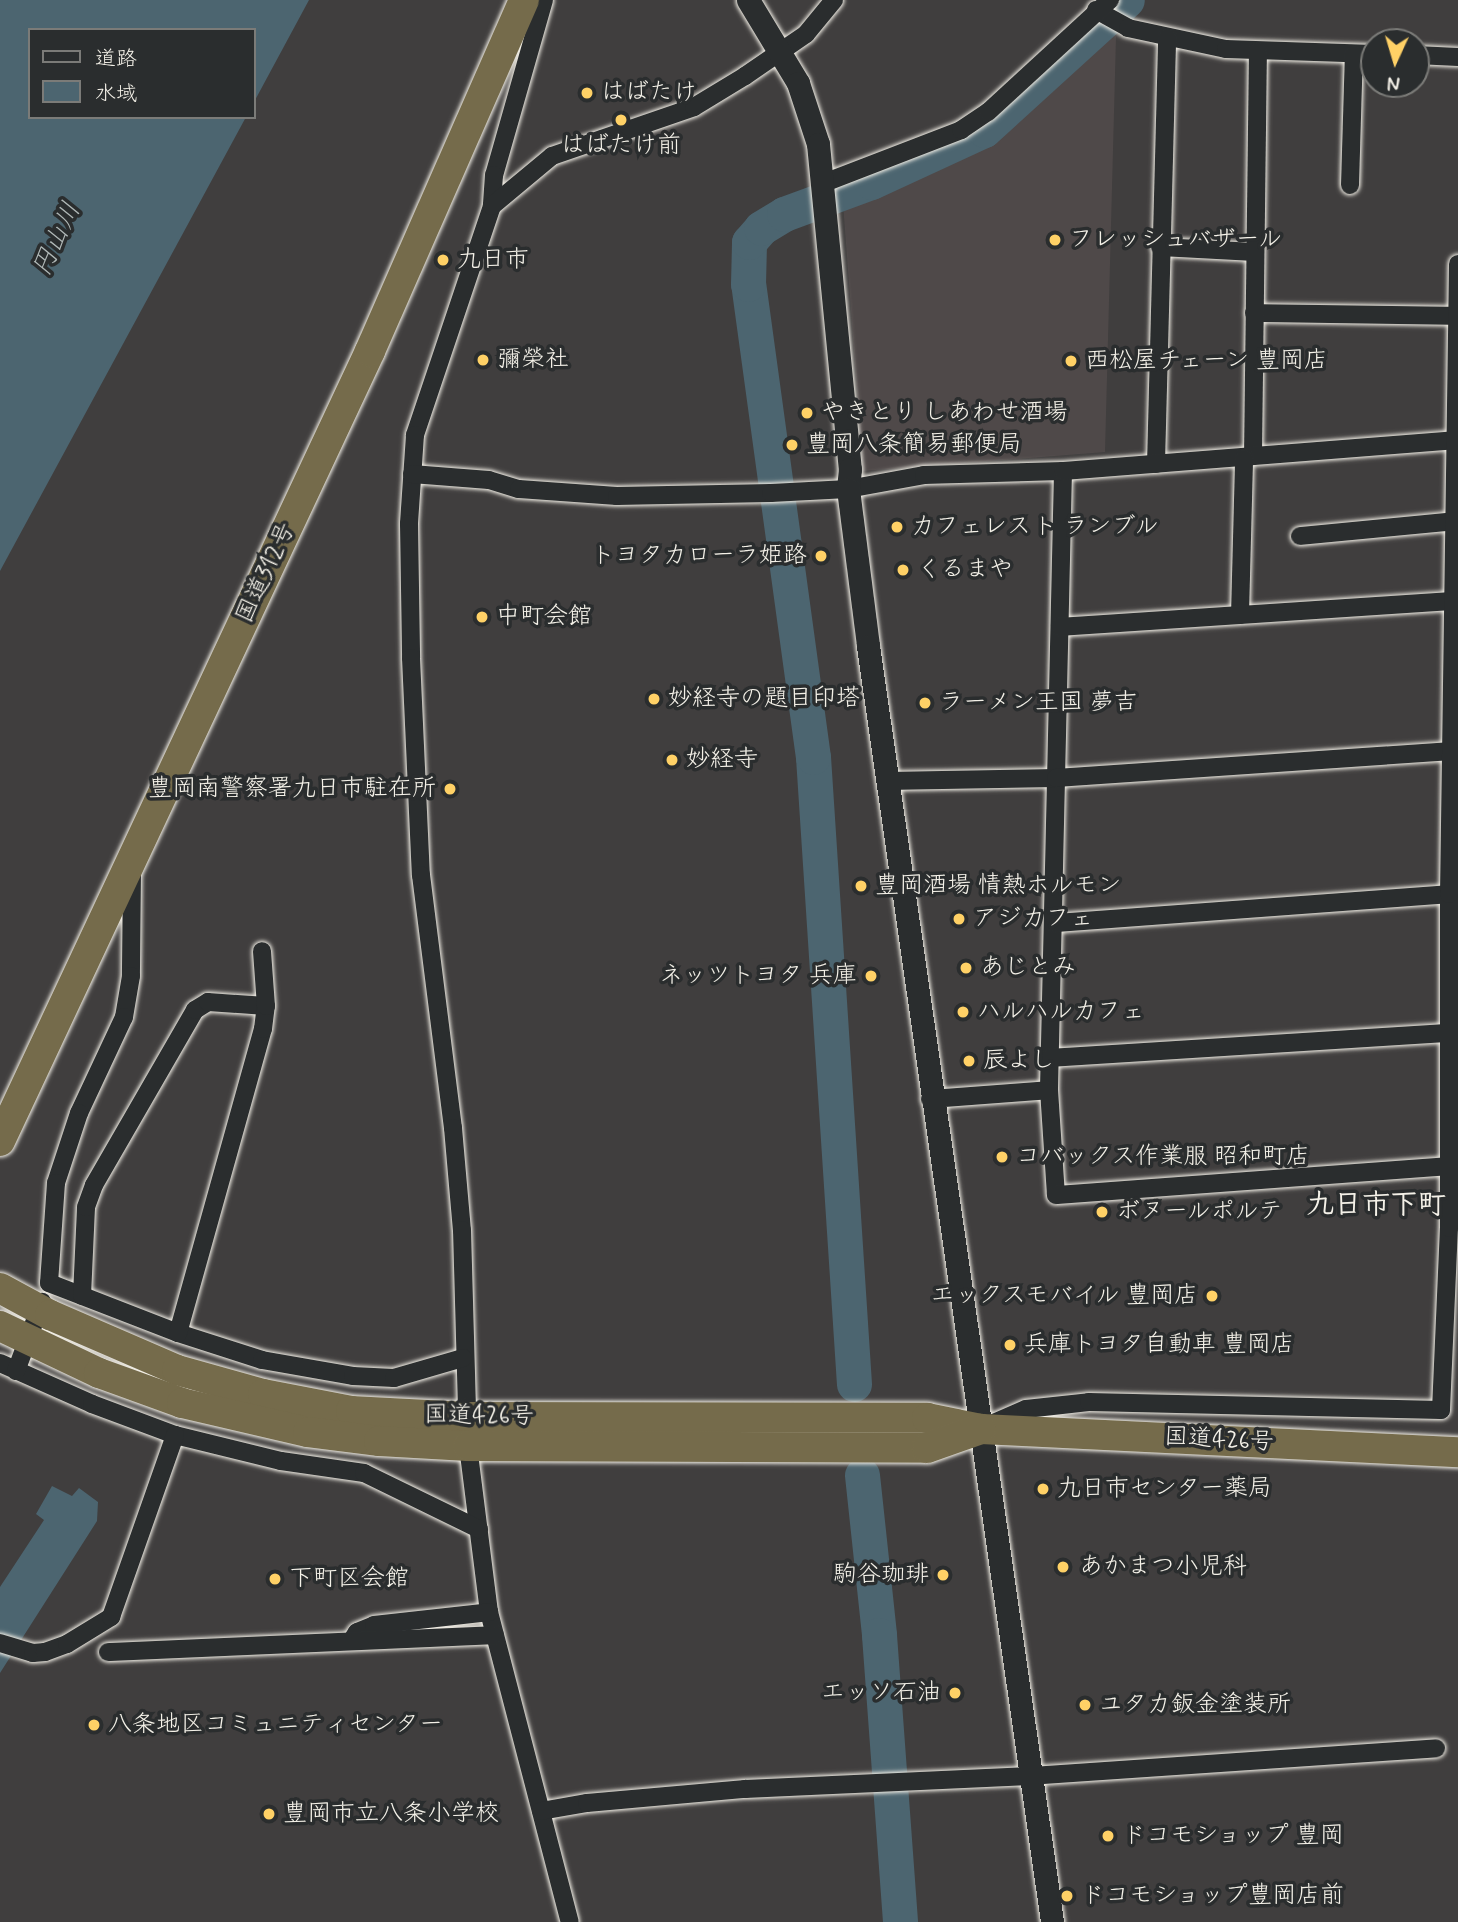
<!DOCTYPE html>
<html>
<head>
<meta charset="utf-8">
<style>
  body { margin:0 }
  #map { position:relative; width:1458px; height:1922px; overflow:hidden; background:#403e3e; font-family:Mynerve,"Klee One",sans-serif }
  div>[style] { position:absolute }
  .built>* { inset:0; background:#4f4949 }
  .water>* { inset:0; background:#4c6570 }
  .river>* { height:35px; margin:-17.5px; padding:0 17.5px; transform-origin:17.5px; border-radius:17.5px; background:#4c6570 }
  .roads { filter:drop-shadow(0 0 2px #f4f1e8) drop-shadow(0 0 2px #f4f1e8) }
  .minor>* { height:18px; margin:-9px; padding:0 9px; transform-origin:9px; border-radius:9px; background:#2a2d2e }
  .tertiary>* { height:23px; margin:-11.5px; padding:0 11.5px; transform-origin:11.5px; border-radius:11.5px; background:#2a2d2e }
  .trunk>* { height:30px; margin:-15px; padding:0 15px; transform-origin:15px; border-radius:15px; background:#756b4b }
  .dots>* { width:19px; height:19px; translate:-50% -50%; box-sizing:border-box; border:4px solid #2a2d2e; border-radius:50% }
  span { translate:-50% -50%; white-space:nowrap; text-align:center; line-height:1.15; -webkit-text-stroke:7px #2a2d2e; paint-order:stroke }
  .poi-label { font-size:24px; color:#f4f1e8 }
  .left { translate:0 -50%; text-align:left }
  .right { translate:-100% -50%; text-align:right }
  .street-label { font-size:24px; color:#f4f1e8 }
  .water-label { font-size:26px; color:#b1b9b8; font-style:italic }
  .quarter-label { font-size:28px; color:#f4f1e8; font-weight:700 }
  .legend { position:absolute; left:28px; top:28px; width:228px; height:91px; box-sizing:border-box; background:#2a2d2e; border:2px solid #7b7b78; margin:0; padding:9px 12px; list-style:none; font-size:21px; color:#f4f1e8 }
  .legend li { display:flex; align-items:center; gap:14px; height:35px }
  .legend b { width:35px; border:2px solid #7b7b78 }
  .north { position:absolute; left:1360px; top:28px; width:70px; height:70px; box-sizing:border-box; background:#2a2d2e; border:2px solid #7b7b78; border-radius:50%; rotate:184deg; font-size:19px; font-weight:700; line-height:28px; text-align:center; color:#f4f1e8 }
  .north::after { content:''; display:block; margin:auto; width:24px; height:32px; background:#ffd166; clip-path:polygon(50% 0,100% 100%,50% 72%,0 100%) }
</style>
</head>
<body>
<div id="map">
  <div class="built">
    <div style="clip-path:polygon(1105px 26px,1111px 27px,1116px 37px,1105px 452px,863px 471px,843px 203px,972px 142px,1001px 124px)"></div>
  </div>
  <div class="water">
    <div style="clip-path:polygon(0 0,309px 0,254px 102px,254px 30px,30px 30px,30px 117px,246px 117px,0 571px)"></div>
    <div style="clip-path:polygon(52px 1486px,72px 1496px,79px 1488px,98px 1502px,97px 1521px,0 1673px,0 1587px,44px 1520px,36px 1514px)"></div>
  </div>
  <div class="river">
    <div style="left:854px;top:1384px;width:628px;rotate:-93.74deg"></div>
    <div style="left:813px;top:757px;width:477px;rotate:-97.8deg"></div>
    <div style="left:748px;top:284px;width:42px;rotate:-88.6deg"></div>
    <div style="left:749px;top:242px;width:18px;rotate:-49deg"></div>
    <div style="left:761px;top:228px;width:27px;rotate:-31deg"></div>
    <div style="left:784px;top:214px;width:93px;rotate:-20.2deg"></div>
    <div style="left:871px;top:182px;width:124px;rotate:-24.7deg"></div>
    <div style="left:984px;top:130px;width:193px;rotate:-42.3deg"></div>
    <div style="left:862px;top:1475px;width:161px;rotate:83.9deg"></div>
    <div style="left:879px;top:1635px;width:288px;rotate:85.8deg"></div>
  </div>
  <div class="roads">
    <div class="minor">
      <div style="left:544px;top:0;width:182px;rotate:105.9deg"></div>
      <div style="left:494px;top:175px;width:31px;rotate:94deg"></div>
      <div style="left:492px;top:206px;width:242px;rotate:108.6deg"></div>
      <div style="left:415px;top:435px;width:89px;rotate:93.9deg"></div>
      <div style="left:409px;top:524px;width:134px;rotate:89.1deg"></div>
      <div style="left:411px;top:658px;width:217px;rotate:87.4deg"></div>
      <div style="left:421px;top:875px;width:255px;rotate:82.8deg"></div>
      <div style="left:453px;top:1128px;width:102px;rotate:85deg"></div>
      <div style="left:462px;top:1230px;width:216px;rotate:88.4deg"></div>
      <div style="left:468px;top:1446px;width:167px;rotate:82.8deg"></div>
      <div style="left:489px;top:1612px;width:320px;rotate:75.4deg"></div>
      <div style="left:1096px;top:10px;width:37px;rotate:29deg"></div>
      <div style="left:1128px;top:28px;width:100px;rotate:12.1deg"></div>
      <div style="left:1226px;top:49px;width:148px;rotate:1.9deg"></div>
      <div style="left:1416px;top:55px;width:42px;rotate:2.7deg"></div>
      <div style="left:824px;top:183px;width:147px;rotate:-21.1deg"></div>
      <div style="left:961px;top:130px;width:32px;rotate:-34deg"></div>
      <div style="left:988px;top:112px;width:166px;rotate:-42.6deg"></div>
      <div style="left:1350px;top:185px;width:131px;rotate:-88.3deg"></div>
      <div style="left:492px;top:206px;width:78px;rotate:-39.8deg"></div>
      <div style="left:552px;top:156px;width:150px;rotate:-19deg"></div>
      <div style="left:694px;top:107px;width:60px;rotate:-31.3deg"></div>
      <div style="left:745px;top:76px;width:74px;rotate:-34.5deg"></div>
      <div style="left:806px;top:34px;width:44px;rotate:-50.5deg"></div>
      <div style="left:1160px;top:247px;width:95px;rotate:3deg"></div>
      <div style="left:1254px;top:313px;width:203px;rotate:0.8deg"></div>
      <div style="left:1253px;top:456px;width:405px;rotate:-89.3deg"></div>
      <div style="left:1156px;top:464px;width:427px;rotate:-88.5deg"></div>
      <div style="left:1063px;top:471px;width:619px;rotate:91.3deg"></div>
      <div style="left:1049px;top:1090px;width:105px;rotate:86.2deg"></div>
      <div style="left:1056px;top:1195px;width:393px;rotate:-4.2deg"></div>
      <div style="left:412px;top:474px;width:77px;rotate:4.5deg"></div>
      <div style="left:489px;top:480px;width:31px;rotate:17deg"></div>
      <div style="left:519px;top:489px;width:98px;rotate:4.1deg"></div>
      <div style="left:617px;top:496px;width:154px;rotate:-1.1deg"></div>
      <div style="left:771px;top:493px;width:77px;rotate:-3deg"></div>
      <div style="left:848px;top:489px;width:77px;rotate:-10.4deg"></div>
      <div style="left:924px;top:475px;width:139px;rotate:-1.6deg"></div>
      <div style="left:1063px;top:471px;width:393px;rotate:-4.5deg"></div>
      <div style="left:1300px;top:536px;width:156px;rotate:-5.5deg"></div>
      <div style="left:1240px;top:615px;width:157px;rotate:-88.5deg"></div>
      <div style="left:1060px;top:627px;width:395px;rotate:-3.8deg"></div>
      <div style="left:886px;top:781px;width:170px;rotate:-1deg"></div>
      <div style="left:1056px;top:778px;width:397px;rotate:-3.9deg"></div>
      <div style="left:132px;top:872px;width:104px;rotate:90.6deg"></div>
      <div style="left:131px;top:976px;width:42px;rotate:99.7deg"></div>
      <div style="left:124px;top:1017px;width:106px;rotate:115.1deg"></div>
      <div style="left:79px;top:1113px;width:74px;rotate:108.2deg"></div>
      <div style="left:56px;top:1183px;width:100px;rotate:94deg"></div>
      <div style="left:49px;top:1283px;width:138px;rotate:21.2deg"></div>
      <div style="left:178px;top:1333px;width:88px;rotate:17.8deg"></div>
      <div style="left:262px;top:1360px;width:92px;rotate:10deg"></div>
      <div style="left:353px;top:1376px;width:41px;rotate:2.8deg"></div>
      <div style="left:394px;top:1378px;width:72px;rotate:-16.2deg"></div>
      <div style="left:1055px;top:923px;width:395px;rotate:-4.2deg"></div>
      <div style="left:1050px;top:1058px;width:400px;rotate:-3.6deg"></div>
      <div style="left:930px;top:1099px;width:119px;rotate:-4.3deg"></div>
      <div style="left:82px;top:1296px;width:89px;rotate:-87.4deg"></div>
      <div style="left:86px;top:1207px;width:23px;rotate:-70deg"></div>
      <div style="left:94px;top:1185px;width:202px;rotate:-60deg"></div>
      <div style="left:195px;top:1010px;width:15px;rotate:-32deg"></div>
      <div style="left:208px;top:1002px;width:58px;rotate:3.9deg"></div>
      <div style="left:178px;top:1333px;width:316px;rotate:-74.4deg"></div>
      <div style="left:263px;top:1029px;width:23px;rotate:-83deg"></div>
      <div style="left:266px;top:1006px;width:55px;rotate:-94.2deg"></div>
      <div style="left:0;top:1363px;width:101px;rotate:24deg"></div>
      <div style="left:92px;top:1404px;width:89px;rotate:20.5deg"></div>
      <div style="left:175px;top:1435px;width:109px;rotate:13.8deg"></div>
      <div style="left:281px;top:1461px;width:84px;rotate:8.2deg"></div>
      <div style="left:364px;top:1473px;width:128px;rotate:26deg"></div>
      <div style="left:16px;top:1371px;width:74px;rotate:-69.4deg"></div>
      <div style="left:989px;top:1425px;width:40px;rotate:-23.4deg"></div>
      <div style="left:1026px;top:1409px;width:63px;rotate:-6.3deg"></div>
      <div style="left:1089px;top:1402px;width:352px;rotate:1.3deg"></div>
      <div style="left:1441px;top:1410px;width:182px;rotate:-87.5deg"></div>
      <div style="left:1449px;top:1228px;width:334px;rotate:-90deg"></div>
      <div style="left:1449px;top:894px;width:630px;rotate:-89.18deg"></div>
      <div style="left:352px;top:1640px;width:9px;rotate:-58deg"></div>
      <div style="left:357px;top:1632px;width:18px;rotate:-22deg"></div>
      <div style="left:374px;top:1625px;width:116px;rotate:-6.4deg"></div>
      <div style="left:0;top:1643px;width:34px;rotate:17deg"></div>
      <div style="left:33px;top:1653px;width:12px;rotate:-5deg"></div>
      <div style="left:45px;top:1652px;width:23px;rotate:-20deg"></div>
      <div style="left:67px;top:1644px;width:52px;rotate:-31.5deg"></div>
      <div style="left:111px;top:1617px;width:193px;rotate:-70.6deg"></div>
      <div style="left:108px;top:1652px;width:387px;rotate:-2.5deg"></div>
      <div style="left:541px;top:1811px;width:47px;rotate:-9.9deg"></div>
      <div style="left:587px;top:1803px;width:159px;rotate:-5.1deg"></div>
      <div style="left:745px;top:1789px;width:285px;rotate:-2.6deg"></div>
      <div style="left:1030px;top:1776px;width:407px;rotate:-3.9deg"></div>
    </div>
    <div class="tertiary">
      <div style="left:748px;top:0;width:97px;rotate:58.9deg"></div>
      <div style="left:798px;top:83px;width:64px;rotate:71.8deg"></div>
      <div style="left:818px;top:144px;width:327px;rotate:84.4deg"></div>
      <div style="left:850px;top:469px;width:20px;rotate:96deg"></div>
      <div style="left:848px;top:489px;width:158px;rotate:82.7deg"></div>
      <div style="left:868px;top:646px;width:1289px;rotate:81.79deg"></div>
    </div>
    <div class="trunk">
      <div style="left:0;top:1141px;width:872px;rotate:-64.9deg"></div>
      <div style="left:370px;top:351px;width:383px;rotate:-66.3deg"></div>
      <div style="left:0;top:1288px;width:57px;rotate:28.4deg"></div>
      <div style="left:50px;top:1315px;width:138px;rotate:23.4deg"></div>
      <div style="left:177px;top:1370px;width:89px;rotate:15.6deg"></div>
      <div style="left:263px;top:1394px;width:90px;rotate:10.9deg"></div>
      <div style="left:351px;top:1411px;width:115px;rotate:3deg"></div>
      <div style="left:466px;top:1417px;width:461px;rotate:0.1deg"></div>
      <div style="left:927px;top:1418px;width:55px;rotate:11.5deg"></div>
      <div style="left:981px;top:1429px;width:478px;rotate:2.8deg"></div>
      <div style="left:0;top:1326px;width:110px;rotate:25.4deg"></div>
      <div style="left:99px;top:1373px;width:88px;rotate:19.9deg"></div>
      <div style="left:182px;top:1403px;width:129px;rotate:13deg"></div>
      <div style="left:308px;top:1432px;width:72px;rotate:7.2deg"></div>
      <div style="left:379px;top:1441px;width:89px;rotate:3.2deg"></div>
      <div style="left:468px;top:1446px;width:459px;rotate:0.2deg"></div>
      <div style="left:927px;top:1448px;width:57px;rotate:-19.4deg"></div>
    </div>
  </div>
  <div class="dots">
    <div style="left:587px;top:93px;background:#ffd166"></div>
    <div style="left:621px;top:120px;background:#ffd166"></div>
    <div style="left:1055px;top:240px;background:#ffd166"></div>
    <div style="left:443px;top:260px;background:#ffd166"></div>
    <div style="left:483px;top:360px;background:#ffd166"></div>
    <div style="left:1071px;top:361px;background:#ffd166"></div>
    <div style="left:807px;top:413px;background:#ffd166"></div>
    <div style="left:792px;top:445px;background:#ffd166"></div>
    <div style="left:897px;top:527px;background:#ffd166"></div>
    <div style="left:821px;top:556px;background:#ffd166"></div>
    <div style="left:903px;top:570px;background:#ffd166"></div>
    <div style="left:482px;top:617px;background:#ffd166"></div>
    <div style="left:654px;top:699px;background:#ffd166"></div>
    <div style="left:925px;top:703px;background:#ffd166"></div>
    <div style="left:672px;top:760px;background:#ffd166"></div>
    <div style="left:450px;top:789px;background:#ffd166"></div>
    <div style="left:861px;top:886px;background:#ffd166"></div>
    <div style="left:959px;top:919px;background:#ffd166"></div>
    <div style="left:966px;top:968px;background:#ffd166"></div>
    <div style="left:871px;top:976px;background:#ffd166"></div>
    <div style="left:963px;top:1012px;background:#ffd166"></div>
    <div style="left:969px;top:1061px;background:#ffd166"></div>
    <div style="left:1002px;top:1157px;background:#ffd166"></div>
    <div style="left:1102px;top:1212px;background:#ffd166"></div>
    <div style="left:1212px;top:1296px;background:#ffd166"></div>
    <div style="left:1010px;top:1345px;background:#ffd166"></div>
    <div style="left:1043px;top:1489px;background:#ffd166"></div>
    <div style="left:1063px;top:1567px;background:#ffd166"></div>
    <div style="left:943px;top:1575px;background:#ffd166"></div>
    <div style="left:275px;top:1579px;background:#ffd166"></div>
    <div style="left:955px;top:1693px;background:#ffd166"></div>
    <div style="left:1085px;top:1705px;background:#ffd166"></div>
    <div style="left:94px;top:1725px;background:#ffd166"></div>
    <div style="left:269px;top:1814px;background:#ffd166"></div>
    <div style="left:1108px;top:1836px;background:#ffd166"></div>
    <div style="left:1067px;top:1896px;background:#ffd166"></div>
  </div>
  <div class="poi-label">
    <span class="left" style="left:601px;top:93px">はばたけ</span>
    <span style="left:621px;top:146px">はばたけ前</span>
    <span class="left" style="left:1069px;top:240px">フレッシュバザール</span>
    <span class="left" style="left:457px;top:260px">九日市</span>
    <span class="left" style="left:497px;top:360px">彌榮社</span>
    <span class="left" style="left:1085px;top:361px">西松屋チェーン 豊岡店</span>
    <span class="left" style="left:821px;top:413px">やきとり しあわせ酒場</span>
    <span class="left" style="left:806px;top:445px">豊岡八条簡易郵便局</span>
    <span class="left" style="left:911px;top:527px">カフェレスト ランブル</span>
    <span class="right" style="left:807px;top:556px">トヨタカローラ姫路</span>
    <span class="left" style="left:917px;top:570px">くるまや</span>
    <span class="left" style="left:496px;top:617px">中町会館</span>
    <span class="left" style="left:668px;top:699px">妙経寺の題目印塔</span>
    <span class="left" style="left:939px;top:703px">ラーメン王国 夢吉</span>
    <span class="left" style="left:686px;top:760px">妙経寺</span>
    <span class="right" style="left:436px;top:789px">豊岡南警察署九日市駐在所</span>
    <span class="left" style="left:875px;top:886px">豊岡酒場 情熱ホルモン</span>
    <span class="left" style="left:973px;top:919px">アジカフェ</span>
    <span class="left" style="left:980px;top:968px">あじとみ</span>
    <span class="right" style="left:857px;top:976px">ネッツトヨタ 兵庫</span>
    <span class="left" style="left:977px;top:1012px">ハルハルカフェ</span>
    <span class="left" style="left:983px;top:1061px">辰よし</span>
    <span class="left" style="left:1016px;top:1157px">コバックス作業服 昭和町店</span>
    <span class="left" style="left:1116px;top:1212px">ボヌールポルテ</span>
    <span class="right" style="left:1198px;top:1296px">エックスモバイル 豊岡店</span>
    <span class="left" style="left:1024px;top:1345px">兵庫トヨタ自動車 豊岡店</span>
    <span class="left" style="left:1057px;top:1489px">九日市センター薬局</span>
    <span class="left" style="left:1079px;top:1567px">あかまつ小児科</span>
    <span class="right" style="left:929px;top:1575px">駒谷珈琲</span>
    <span class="left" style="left:289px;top:1579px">下町区会館</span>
    <span class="right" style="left:941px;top:1693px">エッソ石油</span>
    <span class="left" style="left:1099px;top:1705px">ユタカ鈑金塗装所</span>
    <span class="left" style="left:108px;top:1725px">八条地区コミュニティセンター</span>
    <span class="left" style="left:283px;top:1814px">豊岡市立八条小学校</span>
    <span class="left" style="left:1122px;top:1836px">ドコモショップ 豊岡</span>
    <span class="left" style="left:1081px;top:1896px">ドコモショップ豊岡店前</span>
  </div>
  <div class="street-label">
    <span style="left:266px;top:573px;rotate:-65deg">国道312号</span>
    <span style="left:479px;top:1416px;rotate:1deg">国道426号</span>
    <span style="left:1219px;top:1440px;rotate:3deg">国道426号</span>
  </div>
  <div class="water-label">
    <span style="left:58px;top:240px;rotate:-65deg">円山川</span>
  </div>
  <div class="quarter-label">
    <span style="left:1376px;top:1206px">九日市下町</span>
  </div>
  <ul class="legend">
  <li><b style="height:9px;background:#2a2d2e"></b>道路</li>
  <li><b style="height:19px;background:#4c6570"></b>水域</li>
  </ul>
  <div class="north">N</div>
</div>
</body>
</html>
